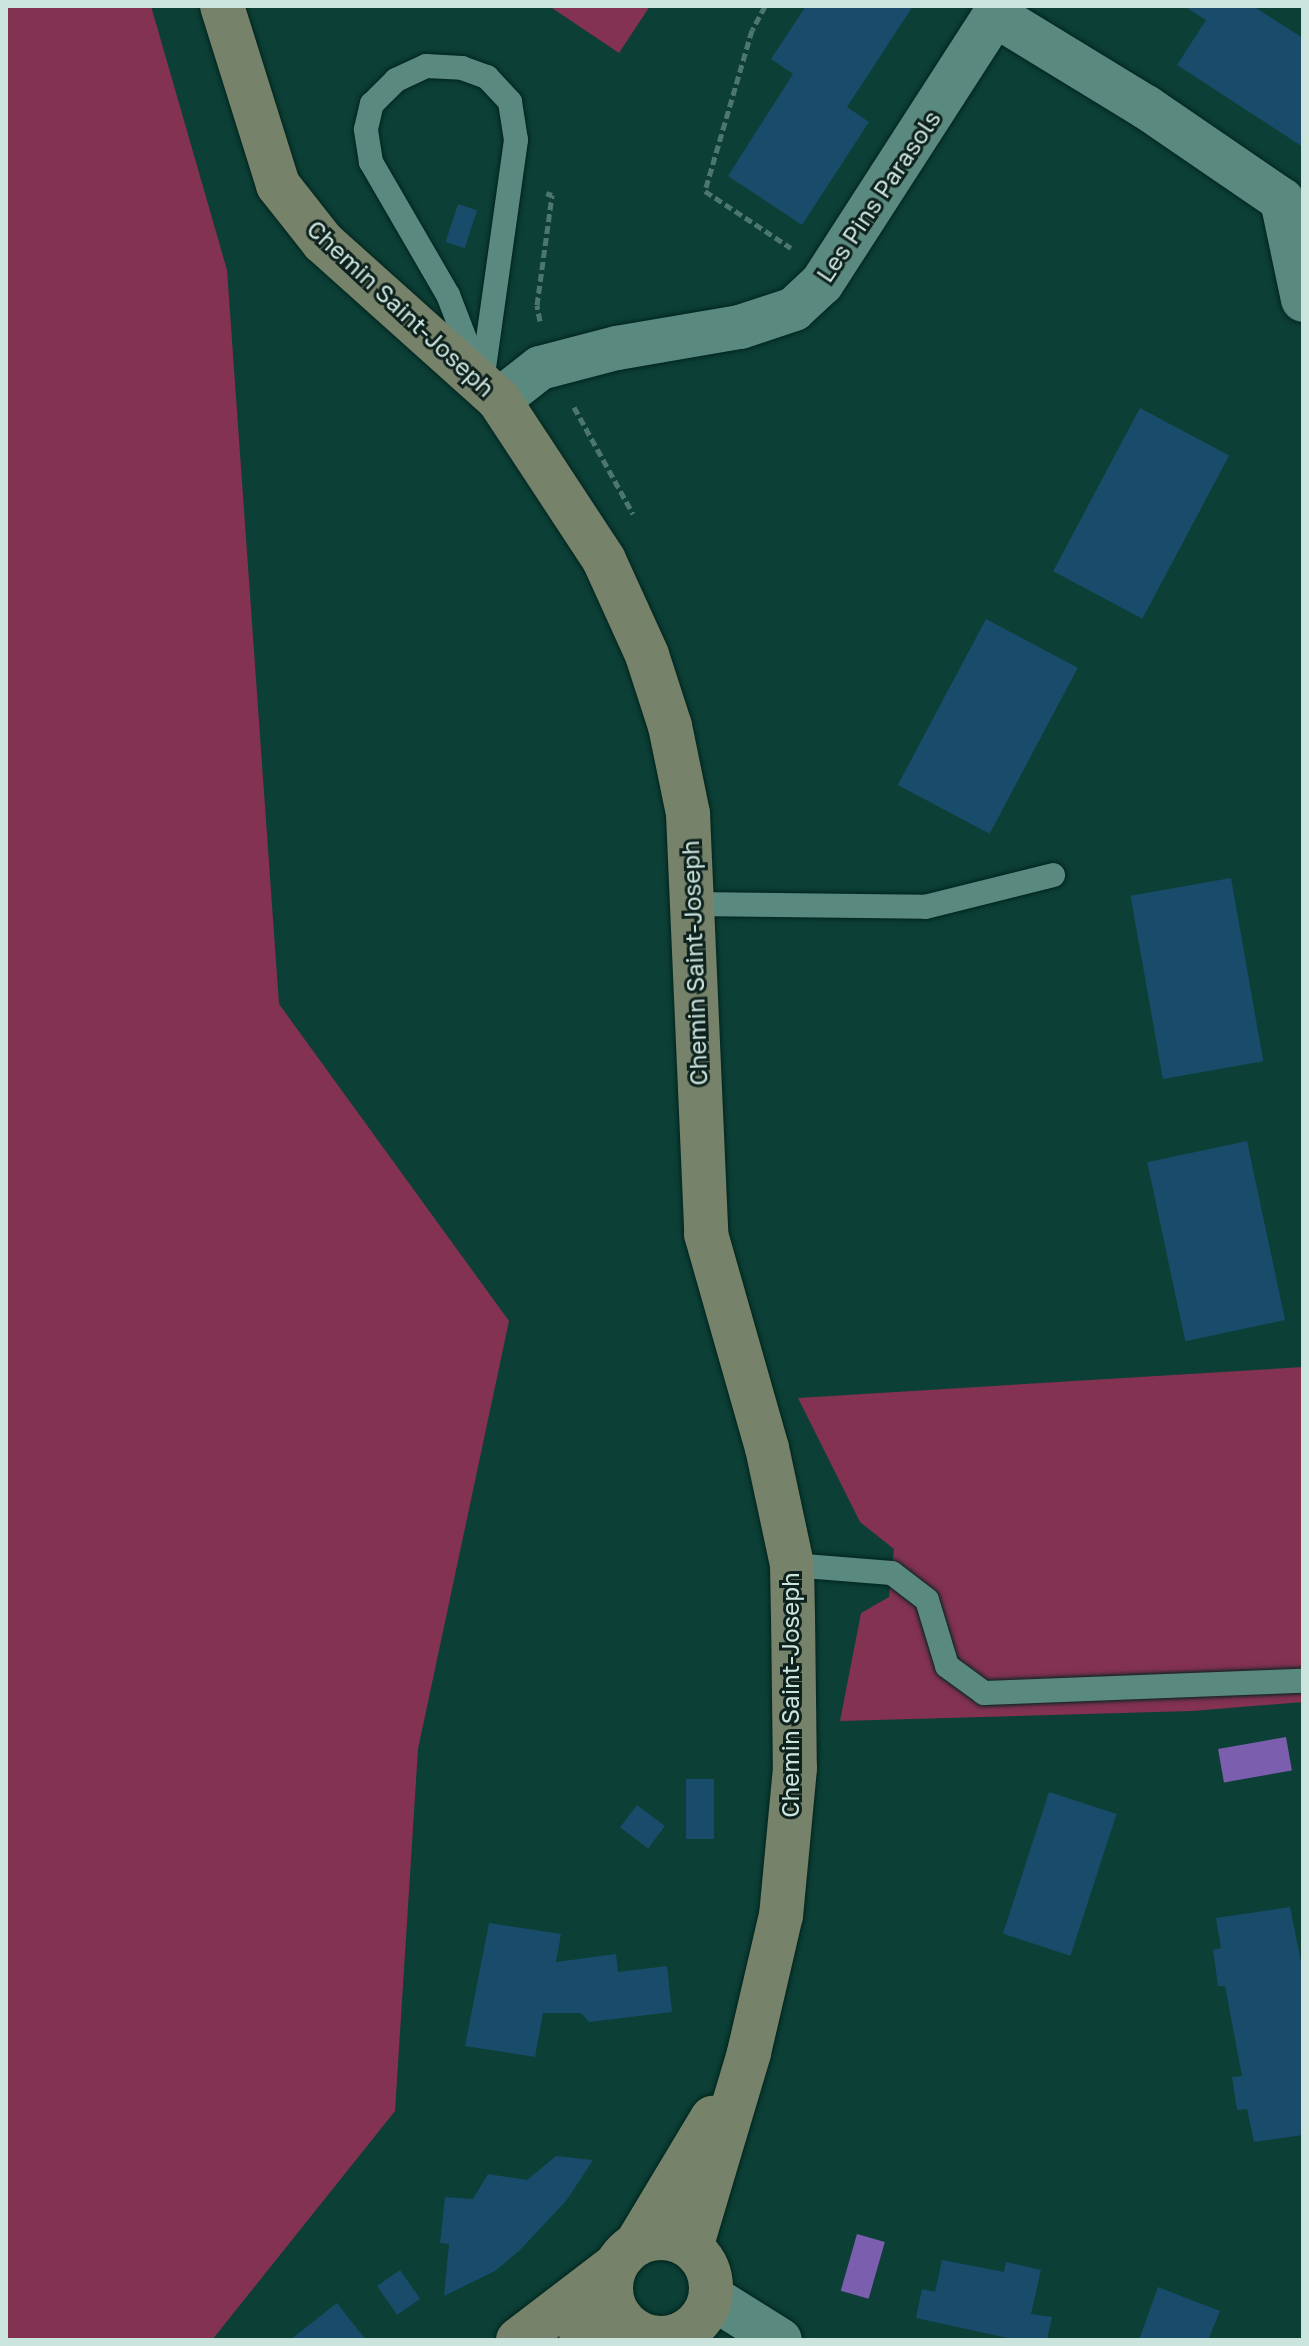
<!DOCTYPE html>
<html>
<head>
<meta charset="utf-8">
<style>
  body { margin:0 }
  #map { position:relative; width:1309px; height:2346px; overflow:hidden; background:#0c3f36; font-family:"Golos Text",sans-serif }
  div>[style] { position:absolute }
  .green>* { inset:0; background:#833251 }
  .water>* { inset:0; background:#7b5eae; transform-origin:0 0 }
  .building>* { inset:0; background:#194c6a; transform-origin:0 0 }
  .path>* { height:5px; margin-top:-2.5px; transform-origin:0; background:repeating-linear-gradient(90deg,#4c766e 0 8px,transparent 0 12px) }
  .roads { filter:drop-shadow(0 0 2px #00241e) drop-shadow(0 0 2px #00241e) }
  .service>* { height:24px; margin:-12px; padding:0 12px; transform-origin:12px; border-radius:12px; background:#5a897f }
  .minor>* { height:44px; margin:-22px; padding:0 22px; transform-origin:22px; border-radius:22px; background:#5a897f }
  .secondary>* { height:44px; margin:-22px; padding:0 22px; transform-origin:22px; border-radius:22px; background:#768269 }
  .secondary>.ring { margin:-22px; padding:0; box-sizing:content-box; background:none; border:44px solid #768269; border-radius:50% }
  span { translate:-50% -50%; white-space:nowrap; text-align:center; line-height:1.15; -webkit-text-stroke:6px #0e211d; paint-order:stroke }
  .street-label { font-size:24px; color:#cce4de }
  .frame { position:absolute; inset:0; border:8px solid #cce4de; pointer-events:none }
</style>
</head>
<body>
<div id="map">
  <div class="green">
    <div style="clip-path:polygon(6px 6px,151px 6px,227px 270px,279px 1004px,509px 1321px,418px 1749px,395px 2111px,212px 2340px,6px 2340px)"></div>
    <div style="clip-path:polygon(549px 6px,650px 6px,619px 53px)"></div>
    <div style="clip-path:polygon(1303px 1367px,1303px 1702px,1192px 1711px,840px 1721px,861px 1613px,889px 1597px,894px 1549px,860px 1522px,798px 1398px)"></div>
  </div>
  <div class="water">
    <div style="left:1286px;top:1737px;width:34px;height:69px;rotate:80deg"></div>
    <div style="left:857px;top:2234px;width:29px;height:59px;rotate:16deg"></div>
  </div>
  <div class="building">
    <div style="clip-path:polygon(806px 6px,913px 6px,847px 107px,869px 122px,802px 225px,728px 176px,793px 74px,771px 59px)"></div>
    <div style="clip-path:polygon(1184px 6px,1253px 6px,1303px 38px,1303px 147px,1177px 65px,1206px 20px)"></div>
    <div style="left:458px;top:204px;width:20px;height:40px;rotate:18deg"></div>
    <div style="left:1140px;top:408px;width:101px;height:185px;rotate:28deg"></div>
    <div style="left:986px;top:619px;width:104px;height:188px;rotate:28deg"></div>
    <div style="left:1231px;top:878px;width:186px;height:102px;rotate:80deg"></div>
    <div style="left:1247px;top:1141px;width:183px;height:102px;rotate:78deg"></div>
    <div style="left:686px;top:1779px;width:28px;height:60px"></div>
    <div style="left:1049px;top:1792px;width:71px;height:149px;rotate:18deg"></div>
    <div style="left:637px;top:1805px;width:35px;height:28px;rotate:37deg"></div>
    <div style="clip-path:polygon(1290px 1907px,1303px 1972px,1303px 2135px,1254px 2142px,1247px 2109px,1237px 2110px,1232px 2077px,1242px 2076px,1225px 1986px,1218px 1986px,1213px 1950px,1221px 1948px,1216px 1918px)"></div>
    <div style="clip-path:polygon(489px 1923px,561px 1934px,556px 1962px,616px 1954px,618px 1972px,667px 1966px,672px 2012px,589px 2022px,581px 2013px,543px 2013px,535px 2057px,465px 2046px)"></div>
    <div style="clip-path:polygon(556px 2156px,593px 2160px,566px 2201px,519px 2251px,495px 2271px,444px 2296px,449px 2244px,440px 2243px,445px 2197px,473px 2199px,488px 2174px,527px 2180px)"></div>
    <div style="clip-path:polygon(942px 2260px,1004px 2272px,1006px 2262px,1041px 2270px,1031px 2314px,1052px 2317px,1047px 2340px,1017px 2340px,916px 2318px,922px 2289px,935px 2292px)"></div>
    <div style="left:400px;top:2270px;width:35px;height:28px;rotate:55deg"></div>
    <div style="clip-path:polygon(1158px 2287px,1220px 2311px,1208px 2340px,1139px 2340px)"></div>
    <div style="clip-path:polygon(337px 2303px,366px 2340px,290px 2340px)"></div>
  </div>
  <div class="path">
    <div style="left:765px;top:6px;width:27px;rotate:118deg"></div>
    <div style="left:752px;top:30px;width:168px;rotate:106.3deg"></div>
    <div style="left:705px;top:191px;width:103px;rotate:33.5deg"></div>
    <div style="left:540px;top:321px;width:16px;rotate:-101deg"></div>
    <div style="left:537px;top:305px;width:111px;rotate:-82.2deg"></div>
    <div style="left:552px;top:195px;width:6px;rotate:-162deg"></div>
    <div style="left:574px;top:407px;width:122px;rotate:61.1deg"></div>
  </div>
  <div class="roads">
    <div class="service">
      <div style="left:426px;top:66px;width:36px;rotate:3deg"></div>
      <div style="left:462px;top:68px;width:27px;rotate:20deg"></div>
      <div style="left:487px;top:77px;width:34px;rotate:47deg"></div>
      <div style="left:510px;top:102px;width:38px;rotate:81deg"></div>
      <div style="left:516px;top:140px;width:245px;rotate:98deg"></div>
      <div style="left:482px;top:383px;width:94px;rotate:-111.1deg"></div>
      <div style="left:448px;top:295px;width:154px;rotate:-120.1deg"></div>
      <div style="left:371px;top:162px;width:33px;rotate:-99deg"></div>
      <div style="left:366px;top:129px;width:26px;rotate:-77deg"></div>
      <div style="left:372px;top:104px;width:34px;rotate:-45deg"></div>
      <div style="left:396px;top:80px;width:33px;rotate:-25deg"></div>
      <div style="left:692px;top:904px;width:233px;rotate:0.7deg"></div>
      <div style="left:925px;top:907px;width:132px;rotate:-14deg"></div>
      <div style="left:792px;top:1565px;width:100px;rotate:4.6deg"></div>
      <div style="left:892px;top:1573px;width:44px;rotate:37.6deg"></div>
      <div style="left:927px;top:1600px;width:69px;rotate:73.1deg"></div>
      <div style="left:947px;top:1666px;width:46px;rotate:36.1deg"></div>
      <div style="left:984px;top:1693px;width:319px;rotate:-2.2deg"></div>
    </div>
    <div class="minor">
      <div style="left:499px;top:400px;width:52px;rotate:-38deg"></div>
      <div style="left:540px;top:368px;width:80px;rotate:-14.6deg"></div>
      <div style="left:617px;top:348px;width:125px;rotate:-9.7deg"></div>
      <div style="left:740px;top:327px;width:57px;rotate:-18.4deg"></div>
      <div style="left:794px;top:309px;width:38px;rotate:-43deg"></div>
      <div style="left:822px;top:283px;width:319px;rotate:-57.2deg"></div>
      <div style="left:995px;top:15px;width:177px;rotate:31.4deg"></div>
      <div style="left:1146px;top:107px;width:165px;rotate:34.4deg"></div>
      <div style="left:1282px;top:200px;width:102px;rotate:78.1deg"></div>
      <div style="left:711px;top:2297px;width:81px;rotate:31.9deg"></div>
      <div style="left:654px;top:2340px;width:4px;rotate:-34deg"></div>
    </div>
    <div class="secondary">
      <div style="left:222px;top:6px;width:188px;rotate:72.6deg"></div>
      <div style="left:278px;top:185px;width:73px;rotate:51.7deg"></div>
      <div style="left:323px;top:242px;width:237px;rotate:41.9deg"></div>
      <div style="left:499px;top:400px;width:191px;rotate:56.7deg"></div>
      <div style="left:604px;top:560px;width:104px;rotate:65.6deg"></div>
      <div style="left:647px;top:655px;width:75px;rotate:72.1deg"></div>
      <div style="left:670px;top:726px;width:90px;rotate:78.4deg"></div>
      <div style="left:688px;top:814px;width:420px;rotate:87.5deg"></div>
      <div style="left:706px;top:1234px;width:223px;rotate:74.1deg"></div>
      <div style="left:767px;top:1448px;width:120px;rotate:77.9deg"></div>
      <div style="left:792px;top:1565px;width:50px;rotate:88.9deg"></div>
      <div style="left:793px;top:1615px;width:153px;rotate:89.3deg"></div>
      <div style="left:795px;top:1768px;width:148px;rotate:95.4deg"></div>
      <div style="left:781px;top:1915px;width:142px;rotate:103.1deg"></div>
      <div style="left:749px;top:2053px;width:202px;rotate:106.6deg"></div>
      <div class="ring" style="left:611px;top:2238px;width:56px;height:56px"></div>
      <div style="left:637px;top:2243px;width:146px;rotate:-59deg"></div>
      <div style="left:518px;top:2340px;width:123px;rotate:-37.4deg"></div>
      <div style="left:581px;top:2340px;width:46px;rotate:-24.3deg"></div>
    </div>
  </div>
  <div class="street-label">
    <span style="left:878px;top:196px;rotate:-56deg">Les Pins Parasols</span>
    <span style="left:401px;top:308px;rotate:43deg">Chemin Saint-Joseph</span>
    <span style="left:694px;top:963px;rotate:-92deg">Chemin Saint-Joseph</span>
    <span style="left:790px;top:1695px;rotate:-90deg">Chemin Saint-Joseph</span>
  </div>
  <div class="frame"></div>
</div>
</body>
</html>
